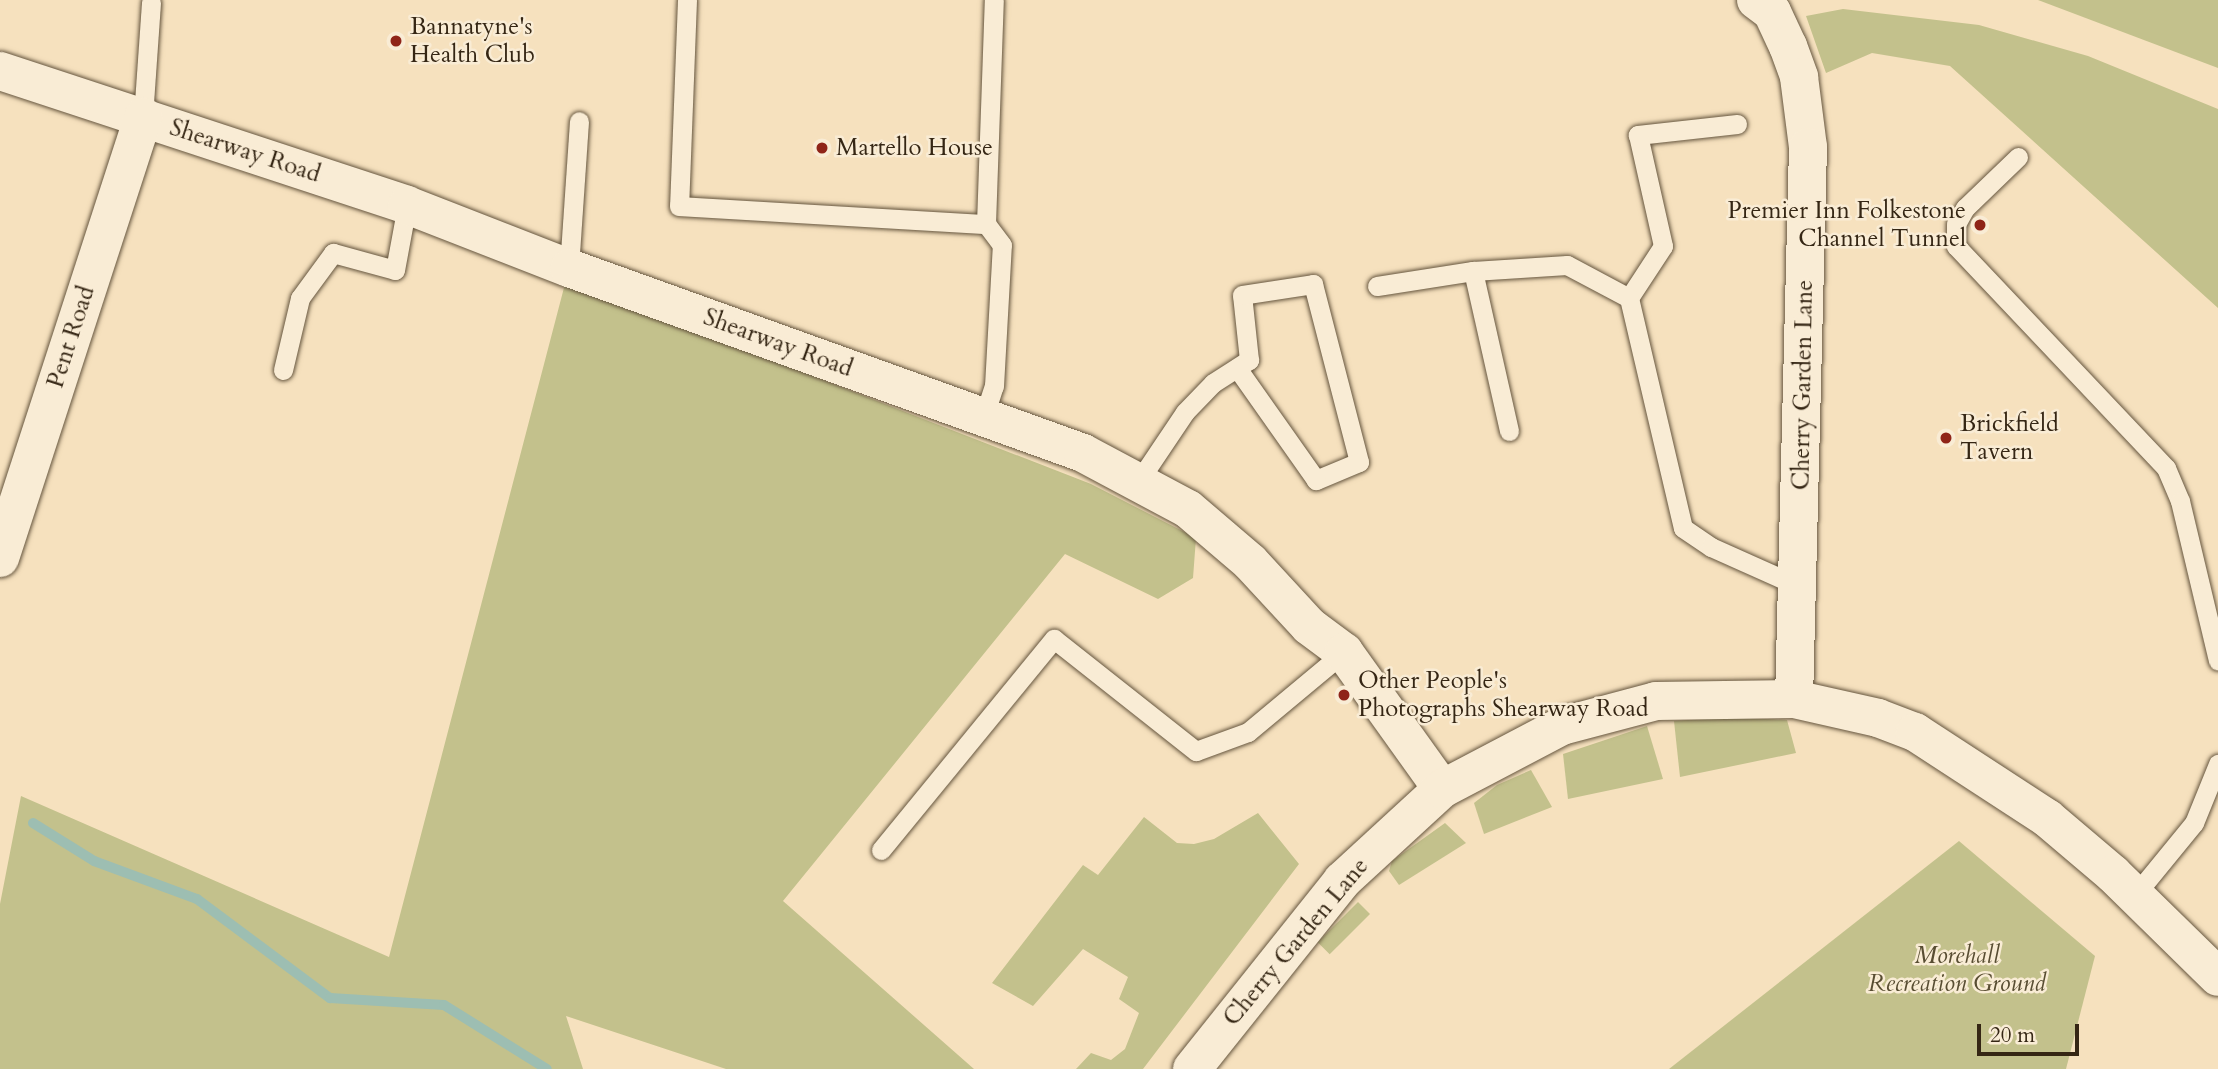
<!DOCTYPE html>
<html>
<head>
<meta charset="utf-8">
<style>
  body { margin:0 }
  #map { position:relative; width:2218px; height:1069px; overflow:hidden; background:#f6e1be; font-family:Cardo,serif }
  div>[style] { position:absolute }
  .green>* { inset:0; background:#c3c18c; transform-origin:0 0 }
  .stream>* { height:10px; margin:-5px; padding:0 5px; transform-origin:5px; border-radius:5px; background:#9dbeb2 }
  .roads { filter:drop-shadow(0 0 2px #65553e) drop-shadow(0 0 2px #65553e) }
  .lane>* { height:19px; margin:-9.5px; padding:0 9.5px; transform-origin:9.5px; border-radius:9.5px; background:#f9ecd5 }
  .street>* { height:38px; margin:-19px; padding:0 19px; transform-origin:19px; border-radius:19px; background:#f9ecd5 }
  .secondary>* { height:38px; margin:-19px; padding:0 19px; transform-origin:19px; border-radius:19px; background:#f9ecd5 }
  .dots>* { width:19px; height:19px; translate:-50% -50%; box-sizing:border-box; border:4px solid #f9ecd5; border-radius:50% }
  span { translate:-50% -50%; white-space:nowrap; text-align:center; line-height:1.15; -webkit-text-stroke:5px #f9ecd5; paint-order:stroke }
  .poi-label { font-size:24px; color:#352614 }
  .left { translate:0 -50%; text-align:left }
  .right { translate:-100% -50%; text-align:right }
  .street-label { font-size:24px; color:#352614 }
  .park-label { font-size:24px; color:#584d32; font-style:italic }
  .scale { position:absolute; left:1977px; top:1024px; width:102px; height:32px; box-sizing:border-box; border:4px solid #352614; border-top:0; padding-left:9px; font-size:21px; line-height:24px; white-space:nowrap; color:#352614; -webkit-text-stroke:5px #f9ecd5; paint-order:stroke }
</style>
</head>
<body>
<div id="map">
  <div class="green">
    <div style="clip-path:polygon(2038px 0,2218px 0,2218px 68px)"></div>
    <div style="clip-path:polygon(1843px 9px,1979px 25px,2088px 56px,2218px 109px,2218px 308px,1950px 66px,1872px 53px,1826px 73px,1806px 16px)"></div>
    <div style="clip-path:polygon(566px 280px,1091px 484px,1196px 538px,1193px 578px,1158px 599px,1065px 554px,783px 901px,974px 1069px,726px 1069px,566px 1016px,583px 1069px,0 1069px,0 904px,21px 796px,389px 957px)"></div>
    <div style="clip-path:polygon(1730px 717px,1787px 720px,1796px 753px,1680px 777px,1674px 721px)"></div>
    <div style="clip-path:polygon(1647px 726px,1663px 779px,1568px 799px,1563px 754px)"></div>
    <div style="clip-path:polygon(1531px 770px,1552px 807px,1484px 834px,1474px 803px,1497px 785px)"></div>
    <div style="clip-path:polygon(1258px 813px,1299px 864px,1143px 1069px,1076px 1069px,1091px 1053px,1111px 1060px,1125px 1049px,1139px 1013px,1119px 999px,1128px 977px,1083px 949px,1033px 1006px,992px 983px,1083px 865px,1098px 875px,1144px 817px,1177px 843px,1194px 844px,1214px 839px)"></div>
    <div style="clip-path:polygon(1445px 823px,1466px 843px,1399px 885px,1389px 871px,1392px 861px)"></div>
    <div style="clip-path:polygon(1959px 841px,2095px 956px,2066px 1069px,1669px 1069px)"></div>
    <div style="left:1358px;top:902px;width:17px;height:57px;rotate:45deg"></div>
  </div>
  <div class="stream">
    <div style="left:33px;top:823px;width:72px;rotate:31.9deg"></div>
    <div style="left:94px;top:861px;width:110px;rotate:20.3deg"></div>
    <div style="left:197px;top:899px;width:166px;rotate:36.7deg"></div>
    <div style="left:330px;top:998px;width:114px;rotate:3.5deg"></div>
    <div style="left:444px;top:1005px;width:121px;rotate:31.9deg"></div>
  </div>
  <div class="roads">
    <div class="lane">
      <div style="left:687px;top:0;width:206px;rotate:92.2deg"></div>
      <div style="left:679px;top:206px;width:308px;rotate:3.4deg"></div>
      <div style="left:986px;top:224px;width:224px;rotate:-88deg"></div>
      <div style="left:143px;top:117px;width:115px;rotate:-86deg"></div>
      <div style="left:1737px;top:124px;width:100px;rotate:173.7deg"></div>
      <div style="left:1638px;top:135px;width:114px;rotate:77.3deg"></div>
      <div style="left:1663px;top:246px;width:62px;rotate:123.2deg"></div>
      <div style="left:1629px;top:298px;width:236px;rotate:76.8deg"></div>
      <div style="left:1683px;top:528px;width:34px;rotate:34deg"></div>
      <div style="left:1711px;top:547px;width:95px;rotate:24.1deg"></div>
      <div style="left:2018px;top:157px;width:74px;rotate:136.1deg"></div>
      <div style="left:1965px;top:208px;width:18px;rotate:119deg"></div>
      <div style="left:1956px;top:224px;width:22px;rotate:90deg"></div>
      <div style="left:1956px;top:246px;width:306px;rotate:46.6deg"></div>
      <div style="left:2166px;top:468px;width:36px;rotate:67deg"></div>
      <div style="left:2180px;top:501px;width:164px;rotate:76.6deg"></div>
      <div style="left:569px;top:268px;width:147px;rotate:-86.1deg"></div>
      <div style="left:1473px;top:271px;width:164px;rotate:77.3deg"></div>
      <div style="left:1377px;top:286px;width:97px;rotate:-8.9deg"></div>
      <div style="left:1473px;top:271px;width:94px;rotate:-3.7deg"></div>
      <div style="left:1567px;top:265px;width:70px;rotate:28deg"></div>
      <div style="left:283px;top:370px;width:74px;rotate:-76.7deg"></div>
      <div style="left:300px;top:298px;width:56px;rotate:-53.7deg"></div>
      <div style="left:333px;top:253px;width:64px;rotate:15.3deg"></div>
      <div style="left:395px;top:270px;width:66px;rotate:-79.5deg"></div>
      <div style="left:984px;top:416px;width:32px;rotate:-72deg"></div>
      <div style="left:994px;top:386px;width:141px;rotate:-86.8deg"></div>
      <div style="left:1002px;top:245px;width:26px;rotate:-127deg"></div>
      <div style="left:1138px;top:482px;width:84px;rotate:-56.1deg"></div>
      <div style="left:1185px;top:412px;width:40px;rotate:-46deg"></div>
      <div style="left:1213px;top:383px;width:43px;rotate:-32.6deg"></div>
      <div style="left:1249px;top:360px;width:65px;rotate:-96.1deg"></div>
      <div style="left:1242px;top:295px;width:72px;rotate:-8.8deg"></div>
      <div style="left:1313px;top:284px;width:184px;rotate:75.5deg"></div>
      <div style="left:1359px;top:462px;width:47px;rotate:157.3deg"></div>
      <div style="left:1316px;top:480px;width:137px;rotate:-125.2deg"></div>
      <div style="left:881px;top:850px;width:273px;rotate:-50.7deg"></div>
      <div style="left:1054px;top:639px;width:181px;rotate:38.3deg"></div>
      <div style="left:1196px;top:751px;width:55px;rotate:-20.1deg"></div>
      <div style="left:1248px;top:732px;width:125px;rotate:-39.8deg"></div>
      <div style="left:2135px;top:895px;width:93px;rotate:-50.7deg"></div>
      <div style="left:2194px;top:823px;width:64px;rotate:-67.9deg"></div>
    </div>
    <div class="street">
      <div style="left:1756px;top:0;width:20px;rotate:37deg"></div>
      <div style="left:1772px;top:12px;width:38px;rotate:65deg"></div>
      <div style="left:1788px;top:46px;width:33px;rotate:70deg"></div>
      <div style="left:1799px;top:77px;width:71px;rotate:82.7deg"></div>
      <div style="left:1808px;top:147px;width:552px;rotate:91.45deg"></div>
      <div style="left:0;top:71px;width:428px;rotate:18.2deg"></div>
      <div style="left:407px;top:205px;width:174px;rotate:21.3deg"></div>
      <div style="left:569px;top:268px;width:546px;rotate:19.79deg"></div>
      <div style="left:1083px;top:453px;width:119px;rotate:28.1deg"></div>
      <div style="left:1188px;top:509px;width:82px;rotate:40.5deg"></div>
      <div style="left:1250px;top:562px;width:87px;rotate:47.3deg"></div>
      <div style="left:1309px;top:626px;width:44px;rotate:36.6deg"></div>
      <div style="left:1344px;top:652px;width:168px;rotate:54.4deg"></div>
      <div style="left:0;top:558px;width:464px;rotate:-72deg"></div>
    </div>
    <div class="secondary">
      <div style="left:1192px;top:1069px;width:241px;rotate:-51.4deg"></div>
      <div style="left:1342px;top:881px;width:136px;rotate:-42.6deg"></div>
      <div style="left:1442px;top:789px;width:136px;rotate:-27.7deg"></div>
      <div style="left:1562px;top:726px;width:97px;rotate:-14.9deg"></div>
      <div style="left:1656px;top:701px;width:138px;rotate:-0.8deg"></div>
      <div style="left:1794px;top:699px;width:86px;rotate:12.7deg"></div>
      <div style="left:1878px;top:718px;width:40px;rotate:21deg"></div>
      <div style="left:1915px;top:732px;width:158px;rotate:33.1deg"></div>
      <div style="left:2047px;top:818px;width:87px;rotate:40.3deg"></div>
      <div style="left:2113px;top:874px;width:147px;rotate:44.4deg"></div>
    </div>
  </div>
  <div class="dots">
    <div style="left:396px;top:41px;background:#8f2418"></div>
    <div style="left:822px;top:148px;background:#8f2418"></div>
    <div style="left:1980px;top:225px;background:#8f2418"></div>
    <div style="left:1946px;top:438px;background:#8f2418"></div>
    <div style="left:1344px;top:695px;background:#8f2418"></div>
  </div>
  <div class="poi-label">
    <span class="left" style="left:410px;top:41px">Bannatyne's<br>Health Club</span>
    <span class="left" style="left:836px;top:148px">Martello House</span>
    <span class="right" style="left:1966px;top:225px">Premier Inn Folkestone<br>Channel Tunnel</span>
    <span class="left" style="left:1960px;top:438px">Brickfield<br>Tavern</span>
    <span class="left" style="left:1358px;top:695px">Other People's<br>Photographs Shearway Road</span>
  </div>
  <div class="street-label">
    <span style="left:245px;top:151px;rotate:18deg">Shearway Road</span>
    <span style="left:71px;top:337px;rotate:-72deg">Pent Road</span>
    <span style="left:778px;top:343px;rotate:20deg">Shearway Road</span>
    <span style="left:1803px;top:385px;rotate:-89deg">Cherry Garden Lane</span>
    <span style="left:1296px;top:942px;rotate:-50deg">Cherry Garden Lane</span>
  </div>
  <div class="park-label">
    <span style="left:1957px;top:970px">Morehall<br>Recreation Ground</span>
  </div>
  <div class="scale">20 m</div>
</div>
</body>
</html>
